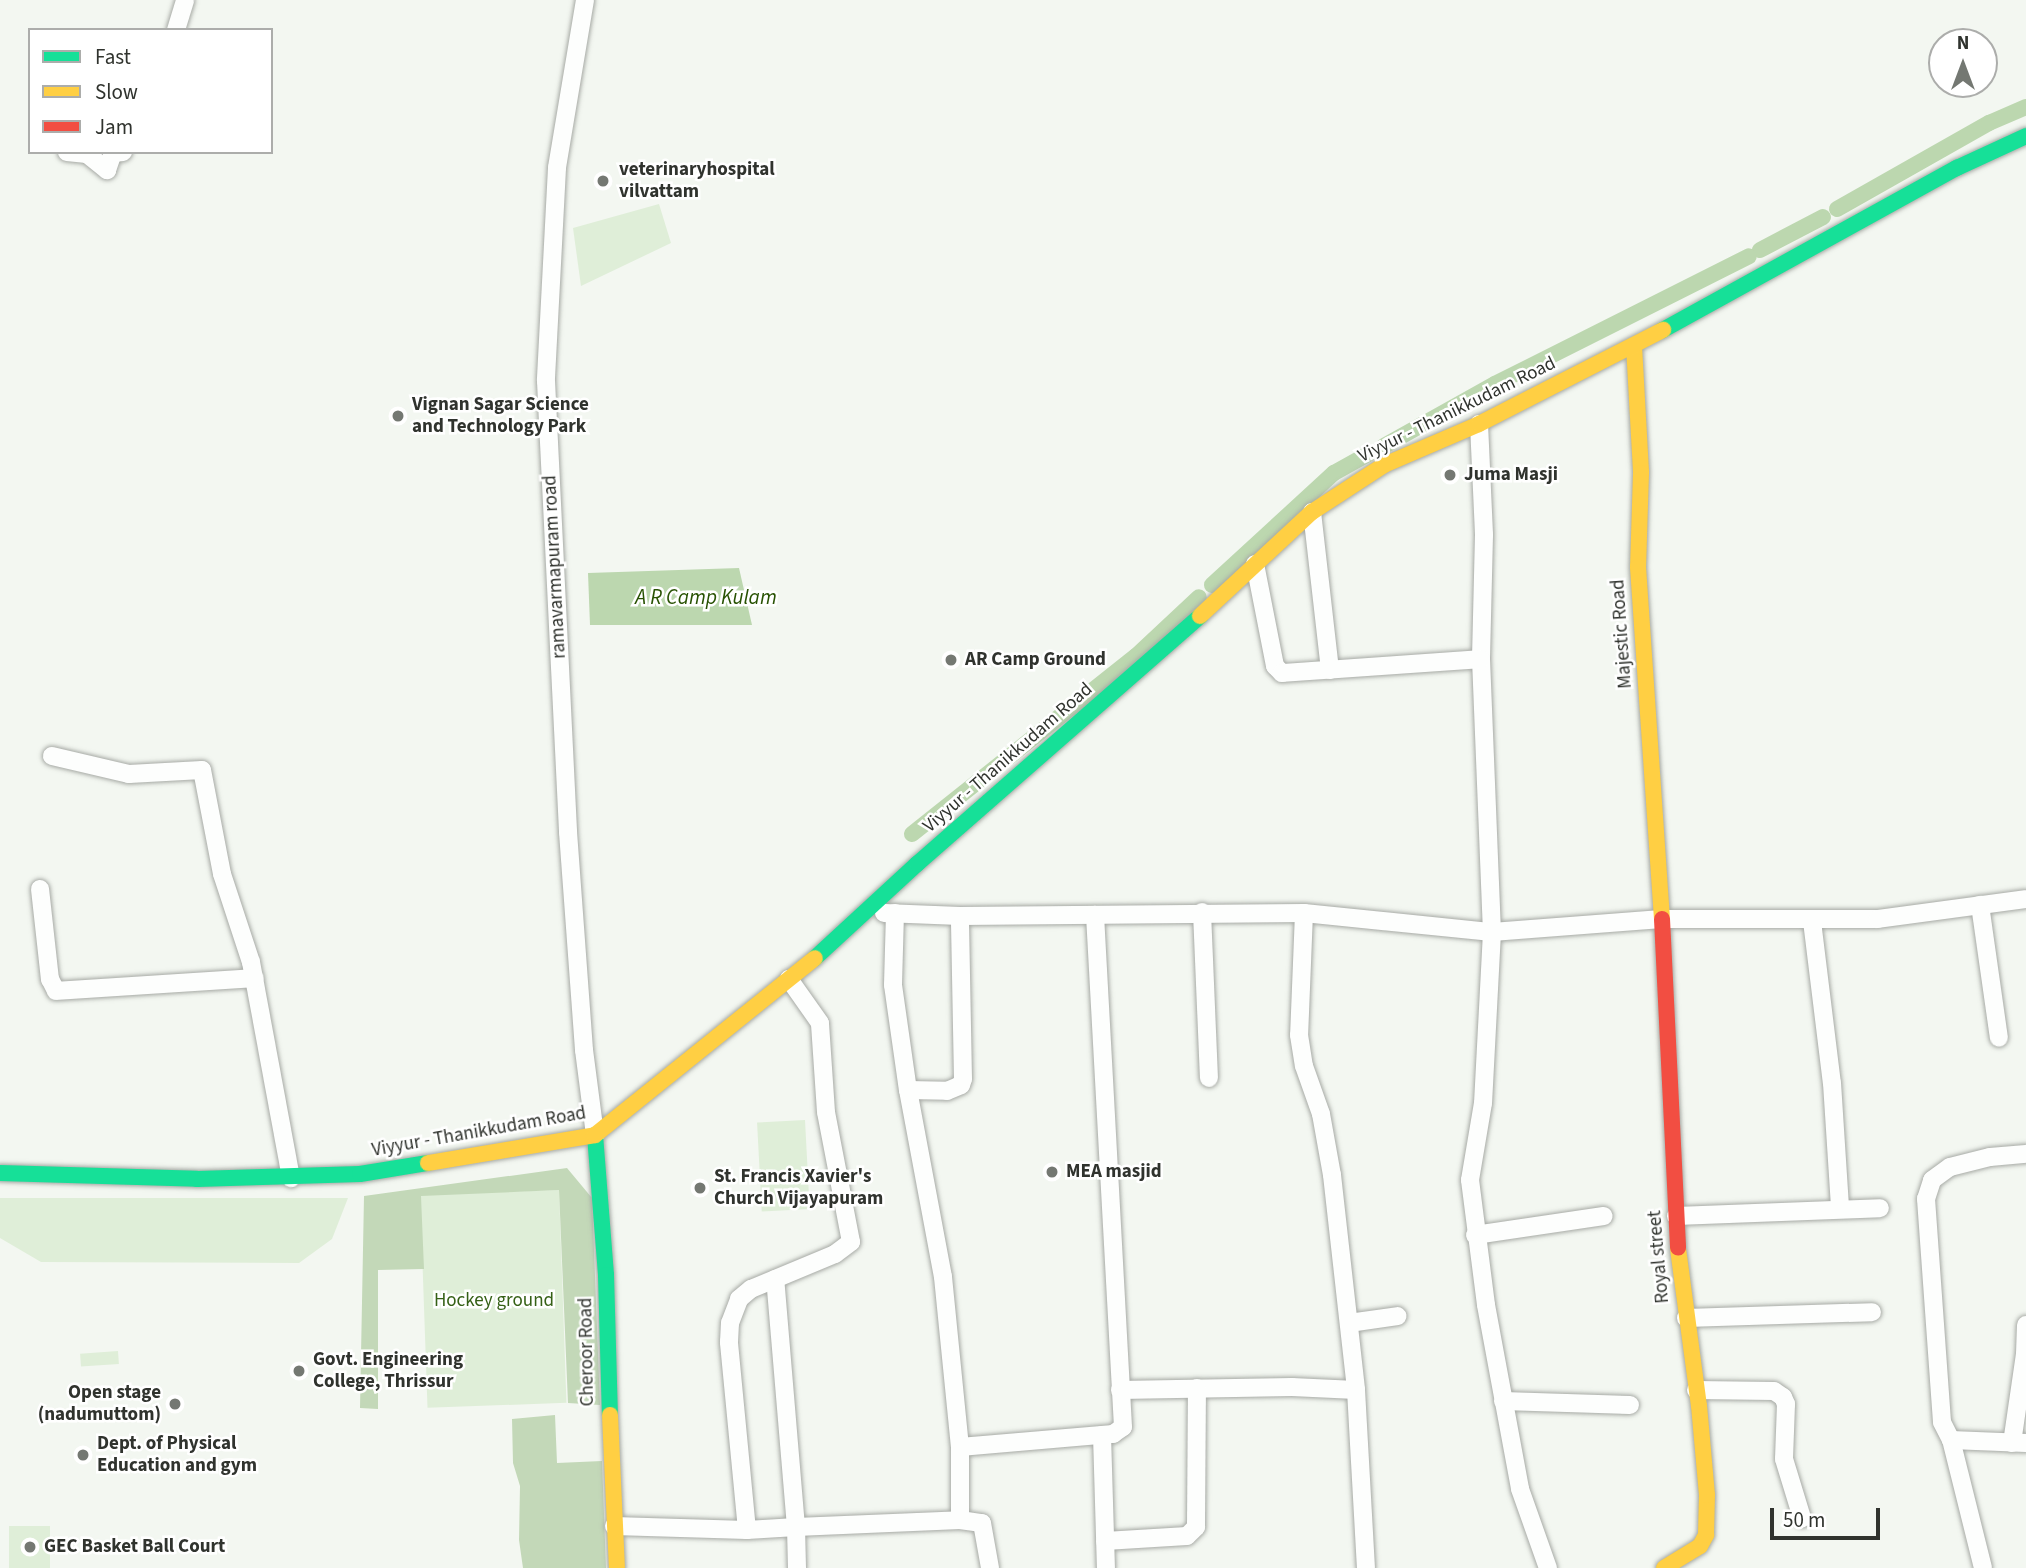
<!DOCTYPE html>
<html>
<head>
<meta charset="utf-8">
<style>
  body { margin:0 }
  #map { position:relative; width:2026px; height:1568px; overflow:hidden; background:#f3f7f1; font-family:"Source Sans 3",sans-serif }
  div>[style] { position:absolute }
  .green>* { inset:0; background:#dfeed8; transform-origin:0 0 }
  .forest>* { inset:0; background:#c3d8b8 }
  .water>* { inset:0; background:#bcd7af }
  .canal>* { height:16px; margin:-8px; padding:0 8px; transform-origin:8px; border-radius:8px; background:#bcd7af }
  .roads { filter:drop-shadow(0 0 2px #a7aaa5) drop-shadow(0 0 2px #a7aaa5) }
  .street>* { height:18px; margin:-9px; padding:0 9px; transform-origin:9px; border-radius:9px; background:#fdfefd }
  .fast>* { height:16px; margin:-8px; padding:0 8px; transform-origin:8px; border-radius:8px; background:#16e098 }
  .slow>* { height:16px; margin:-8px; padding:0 8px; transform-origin:8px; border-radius:8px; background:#ffcf43 }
  .jam>* { height:16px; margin:-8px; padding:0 8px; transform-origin:8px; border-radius:8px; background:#f24e42 }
  .dots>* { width:19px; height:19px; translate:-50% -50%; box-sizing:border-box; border:4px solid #fff; border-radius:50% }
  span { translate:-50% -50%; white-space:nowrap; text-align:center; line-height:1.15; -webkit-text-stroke:5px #fff; paint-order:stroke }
  .poi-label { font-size:19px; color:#30332e; font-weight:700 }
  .left { translate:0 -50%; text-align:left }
  .right { translate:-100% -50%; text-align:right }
  .street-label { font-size:19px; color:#30332e }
  .park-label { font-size:19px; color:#356016 }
  .water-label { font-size:21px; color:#285203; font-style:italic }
  .legend { position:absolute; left:28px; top:28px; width:245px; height:126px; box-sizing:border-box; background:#fff; border:2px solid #acadab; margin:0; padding:9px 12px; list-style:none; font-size:21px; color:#30332e }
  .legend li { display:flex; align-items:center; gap:14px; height:35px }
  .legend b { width:35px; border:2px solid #acadab }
  .north { position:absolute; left:1928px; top:28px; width:70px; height:70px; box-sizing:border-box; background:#fff; border:2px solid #acadab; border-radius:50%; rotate:0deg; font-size:19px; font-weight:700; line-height:28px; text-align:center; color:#30332e }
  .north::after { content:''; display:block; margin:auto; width:24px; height:32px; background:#747872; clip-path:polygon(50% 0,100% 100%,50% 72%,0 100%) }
  .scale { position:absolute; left:1770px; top:1508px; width:110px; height:32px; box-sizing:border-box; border:4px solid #30332e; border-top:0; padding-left:9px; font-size:21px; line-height:24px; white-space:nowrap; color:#30332e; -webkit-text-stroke:5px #fff; paint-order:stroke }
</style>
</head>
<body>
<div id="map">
  <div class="green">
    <div style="clip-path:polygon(659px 204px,671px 243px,581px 286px,573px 228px)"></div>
    <div style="left:805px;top:1120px;width:89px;height:48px;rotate:87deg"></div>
    <div style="left:559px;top:1190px;width:213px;height:139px;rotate:88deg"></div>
    <div style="clip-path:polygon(0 1198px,348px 1198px,332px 1239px,299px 1263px,41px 1262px,0 1238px)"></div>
    <div style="left:118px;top:1351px;width:13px;height:38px;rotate:86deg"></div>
    <div style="left:9px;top:1526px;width:41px;height:42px"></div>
  </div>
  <div class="forest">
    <div style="clip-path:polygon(567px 1168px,592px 1198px,600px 1405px,568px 1403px,559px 1190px,421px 1196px,424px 1269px,378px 1270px,378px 1409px,360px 1408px,364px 1196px)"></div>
    <div style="clip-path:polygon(555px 1415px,557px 1463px,602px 1461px,606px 1568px,523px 1568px,519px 1540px,520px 1486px,513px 1463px,512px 1419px)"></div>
  </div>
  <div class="water">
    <div style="clip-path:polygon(739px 568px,752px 625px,590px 625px,588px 573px)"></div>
  </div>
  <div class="canal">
    <div style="left:1837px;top:209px;width:175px;rotate:-29.5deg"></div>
    <div style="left:1989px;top:123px;width:40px;rotate:-23.4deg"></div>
    <div style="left:1760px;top:250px;width:71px;rotate:-27.6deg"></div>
    <div style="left:1384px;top:446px;width:127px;rotate:-29.2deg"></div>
    <div style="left:1495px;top:384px;width:284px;rotate:-26.7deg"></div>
    <div style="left:1212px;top:585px;width:166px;rotate:-42.6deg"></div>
    <div style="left:1334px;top:473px;width:39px;rotate:-29deg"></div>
    <div style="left:912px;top:834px;width:286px;rotate:-38.5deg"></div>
    <div style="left:1136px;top:656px;width:86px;rotate:-43.1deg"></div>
  </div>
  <div class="roads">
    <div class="street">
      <div style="left:585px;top:0;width:170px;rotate:99.5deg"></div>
      <div style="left:557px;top:168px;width:213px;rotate:93deg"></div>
      <div style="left:546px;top:381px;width:452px;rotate:87.2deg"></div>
      <div style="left:568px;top:832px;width:219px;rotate:85.8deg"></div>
      <div style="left:584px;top:1050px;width:86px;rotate:82.6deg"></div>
      <div style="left:176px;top:30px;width:31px;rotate:-73deg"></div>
      <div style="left:67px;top:152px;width:20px;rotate:6deg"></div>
      <div style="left:87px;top:154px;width:26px;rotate:39deg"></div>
      <div style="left:107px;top:170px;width:18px;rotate:-71deg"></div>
      <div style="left:113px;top:153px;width:10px;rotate:-6deg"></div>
      <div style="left:1479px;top:424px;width:111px;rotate:87.4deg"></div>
      <div style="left:1484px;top:535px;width:124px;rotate:91.4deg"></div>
      <div style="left:1481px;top:659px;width:273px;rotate:87.7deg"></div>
      <div style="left:1492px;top:932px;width:171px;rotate:93deg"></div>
      <div style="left:1483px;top:1103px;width:78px;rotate:99.6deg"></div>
      <div style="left:1470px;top:1180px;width:126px;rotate:82.7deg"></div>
      <div style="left:1486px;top:1305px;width:187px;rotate:79.5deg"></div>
      <div style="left:1520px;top:1489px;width:84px;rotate:70.5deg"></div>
      <div style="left:1312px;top:512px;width:159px;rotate:83.5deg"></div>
      <div style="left:1255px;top:564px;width:104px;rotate:78.9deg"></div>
      <div style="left:1275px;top:666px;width:10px;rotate:45deg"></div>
      <div style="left:1282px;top:673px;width:199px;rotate:-4deg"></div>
      <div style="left:52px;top:756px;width:79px;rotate:13.2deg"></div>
      <div style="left:129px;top:774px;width:73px;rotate:-3.1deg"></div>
      <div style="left:202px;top:770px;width:106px;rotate:79.1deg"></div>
      <div style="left:222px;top:874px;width:93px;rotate:71.8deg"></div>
      <div style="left:251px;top:962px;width:220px;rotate:79.5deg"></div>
      <div style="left:40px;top:889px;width:91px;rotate:83.7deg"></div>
      <div style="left:50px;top:979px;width:13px;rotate:63deg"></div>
      <div style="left:56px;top:991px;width:199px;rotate:-3.7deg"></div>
      <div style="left:1980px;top:905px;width:134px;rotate:81.9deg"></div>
      <div style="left:1202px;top:912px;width:166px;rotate:87.6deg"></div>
      <div style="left:884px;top:913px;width:76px;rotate:2.3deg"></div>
      <div style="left:960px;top:916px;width:344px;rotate:-0.5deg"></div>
      <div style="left:1304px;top:913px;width:189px;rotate:5.8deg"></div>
      <div style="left:1492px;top:932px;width:170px;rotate:-4.4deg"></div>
      <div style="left:1662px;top:919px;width:216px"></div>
      <div style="left:1878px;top:919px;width:149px;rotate:-7.7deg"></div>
      <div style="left:895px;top:913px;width:72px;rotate:91.6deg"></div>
      <div style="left:893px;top:985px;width:106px;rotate:81.9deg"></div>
      <div style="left:908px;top:1090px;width:190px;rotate:79.4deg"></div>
      <div style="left:943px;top:1277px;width:171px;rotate:84.3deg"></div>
      <div style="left:960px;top:1447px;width:154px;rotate:-4.9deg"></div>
      <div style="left:1113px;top:1434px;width:12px;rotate:-35deg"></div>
      <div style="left:1123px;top:1427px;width:513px;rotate:-93.13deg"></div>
      <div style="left:1304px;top:913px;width:122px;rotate:92.3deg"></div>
      <div style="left:1299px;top:1035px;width:31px;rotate:81deg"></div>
      <div style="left:1304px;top:1066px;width:51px;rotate:70.5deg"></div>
      <div style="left:1321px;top:1114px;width:62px;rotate:79.8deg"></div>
      <div style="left:1332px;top:1175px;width:216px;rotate:83.6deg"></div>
      <div style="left:1356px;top:1390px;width:178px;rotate:86.8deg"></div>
      <div style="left:1812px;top:921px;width:163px;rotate:83deg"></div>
      <div style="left:1832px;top:1083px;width:125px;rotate:86.3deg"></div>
      <div style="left:908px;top:1090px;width:39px;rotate:1deg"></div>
      <div style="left:947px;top:1091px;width:15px;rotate:-23deg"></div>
      <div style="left:961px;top:1085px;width:6px;rotate:-72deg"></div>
      <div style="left:963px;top:1079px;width:163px;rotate:-91.1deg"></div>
      <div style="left:1676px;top:1216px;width:204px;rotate:-2.2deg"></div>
      <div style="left:1475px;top:1235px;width:130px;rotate:-8.4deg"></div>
      <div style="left:1686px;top:1318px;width:186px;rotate:-1.8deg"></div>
      <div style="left:1349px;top:1323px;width:49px;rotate:-8.1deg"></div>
      <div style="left:1120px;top:1390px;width:172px;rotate:-1deg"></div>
      <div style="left:1292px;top:1387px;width:64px;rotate:2.7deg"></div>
      <div style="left:1696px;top:1390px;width:78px;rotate:0.7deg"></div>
      <div style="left:1774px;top:1391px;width:11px;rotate:34deg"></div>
      <div style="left:1783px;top:1397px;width:8px;rotate:67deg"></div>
      <div style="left:1786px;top:1404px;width:55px;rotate:92.1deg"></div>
      <div style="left:1784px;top:1459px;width:62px;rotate:73deg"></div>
      <div style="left:1503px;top:1401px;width:127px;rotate:1.8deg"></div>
      <div style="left:1102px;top:1435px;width:133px;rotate:88.3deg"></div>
      <div style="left:1951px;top:1440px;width:75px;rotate:2.3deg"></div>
      <div style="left:2012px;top:1443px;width:90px;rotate:-81.7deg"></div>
      <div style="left:2025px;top:1354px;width:29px;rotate:-88deg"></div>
      <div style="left:960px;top:1520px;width:22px;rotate:8deg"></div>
      <div style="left:982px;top:1523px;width:46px;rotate:79.9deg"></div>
      <div style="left:614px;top:1526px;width:133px;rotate:1.7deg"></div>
      <div style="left:747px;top:1530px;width:49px;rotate:-3.5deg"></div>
      <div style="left:796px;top:1527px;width:249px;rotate:-94.8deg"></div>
      <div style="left:747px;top:1530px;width:189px;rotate:-95.5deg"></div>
      <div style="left:729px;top:1342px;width:19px;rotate:-87deg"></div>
      <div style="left:730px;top:1323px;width:26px;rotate:-69deg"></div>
      <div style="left:739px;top:1299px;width:16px;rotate:-40deg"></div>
      <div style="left:751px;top:1289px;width:91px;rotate:-22.6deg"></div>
      <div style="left:835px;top:1254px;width:20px;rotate:-37deg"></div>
      <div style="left:851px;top:1242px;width:132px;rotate:-100.9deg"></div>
      <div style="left:826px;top:1112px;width:89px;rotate:-93.9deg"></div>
      <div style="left:820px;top:1023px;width:54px;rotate:-125.2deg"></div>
      <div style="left:1105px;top:1541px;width:82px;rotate:-3.5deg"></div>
      <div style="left:1187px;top:1536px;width:13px;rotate:-45deg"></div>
      <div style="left:1196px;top:1527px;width:139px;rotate:-89.6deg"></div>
      <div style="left:797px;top:1568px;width:41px;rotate:-91.4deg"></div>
      <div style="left:796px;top:1527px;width:164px;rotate:-2.4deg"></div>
      <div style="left:960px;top:1520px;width:73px;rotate:-90deg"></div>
      <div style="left:1983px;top:1568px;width:132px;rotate:-104deg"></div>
      <div style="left:1951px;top:1440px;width:20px;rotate:-117deg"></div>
      <div style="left:1942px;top:1422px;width:224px;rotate:-94.1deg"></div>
      <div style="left:1926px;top:1199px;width:20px;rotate:-72deg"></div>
      <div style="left:1932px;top:1180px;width:22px;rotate:-36deg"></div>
      <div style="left:1950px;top:1167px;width:41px;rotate:-14deg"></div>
      <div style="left:1990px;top:1157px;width:36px;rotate:-5deg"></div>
    </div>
    <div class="fast">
      <div style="left:1663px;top:330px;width:336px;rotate:-28.9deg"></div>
      <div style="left:1957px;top:168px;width:76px;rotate:-24.9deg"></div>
      <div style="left:815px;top:958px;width:139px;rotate:-42.7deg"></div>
      <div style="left:917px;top:864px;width:376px;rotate:-41.2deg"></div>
      <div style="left:595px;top:1135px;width:140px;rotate:85.5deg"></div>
      <div style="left:606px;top:1275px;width:140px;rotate:88.4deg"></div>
      <div style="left:0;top:1173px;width:197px;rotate:1.7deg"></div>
      <div style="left:197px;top:1179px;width:163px;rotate:-1.8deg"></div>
      <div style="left:360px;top:1174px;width:69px;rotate:-9.2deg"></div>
    </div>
    <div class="slow">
      <div style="left:1634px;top:346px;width:127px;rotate:86.8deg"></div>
      <div style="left:1641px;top:473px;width:94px;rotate:91.8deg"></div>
      <div style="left:1638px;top:567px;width:353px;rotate:86.1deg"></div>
      <div style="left:1200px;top:616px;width:153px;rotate:-42.9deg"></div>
      <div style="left:1312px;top:512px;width:86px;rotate:-33.1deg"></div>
      <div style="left:1384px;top:465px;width:103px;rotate:-23.3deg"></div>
      <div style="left:1479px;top:424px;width:207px;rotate:-27.1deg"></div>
      <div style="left:428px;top:1163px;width:169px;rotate:-9.5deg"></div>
      <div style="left:595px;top:1135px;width:282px;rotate:-38.8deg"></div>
      <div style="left:610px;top:1415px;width:153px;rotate:87.4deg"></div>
      <div style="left:1664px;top:1568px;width:42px;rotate:-31.4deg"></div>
      <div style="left:1700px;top:1546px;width:13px;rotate:-61deg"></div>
      <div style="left:1706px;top:1535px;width:40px;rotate:-88.6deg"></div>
      <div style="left:1707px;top:1495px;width:89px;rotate:-95.1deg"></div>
      <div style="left:1699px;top:1406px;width:159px;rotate:-97.6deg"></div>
    </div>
    <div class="jam">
      <div style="left:1662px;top:919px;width:329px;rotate:87.2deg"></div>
    </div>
  </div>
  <div class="dots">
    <div style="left:603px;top:181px;background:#747872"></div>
    <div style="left:398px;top:416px;background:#747872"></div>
    <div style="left:1450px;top:475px;background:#747872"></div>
    <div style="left:951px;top:660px;background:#747872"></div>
    <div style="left:1052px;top:1172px;background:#747872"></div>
    <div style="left:700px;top:1188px;background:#747872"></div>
    <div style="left:299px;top:1371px;background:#747872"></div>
    <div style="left:175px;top:1404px;background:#747872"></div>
    <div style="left:83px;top:1455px;background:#747872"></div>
    <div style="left:30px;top:1547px;background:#747872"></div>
  </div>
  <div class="poi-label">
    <span class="left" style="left:619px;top:181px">veterinaryhospital<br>vilvattam</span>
    <span class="left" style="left:412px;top:416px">Vignan Sagar Science<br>and Technology Park</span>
    <span class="left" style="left:1464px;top:475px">Juma Masji</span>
    <span class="left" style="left:965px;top:660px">AR Camp Ground</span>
    <span class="left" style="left:1066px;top:1172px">MEA masjid</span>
    <span class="left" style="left:714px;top:1188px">St. Francis Xavier's<br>Church Vijayapuram</span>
    <span class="left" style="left:313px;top:1371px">Govt. Engineering<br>College, Thrissur</span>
    <span class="right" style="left:161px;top:1404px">Open stage<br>(nadumuttom)</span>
    <span class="left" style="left:97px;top:1455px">Dept. of Physical<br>Education and gym</span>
    <span class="left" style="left:44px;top:1547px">GEC Basket Ball Court</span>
  </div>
  <div class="street-label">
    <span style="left:1457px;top:410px;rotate:-26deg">Viyyur - Thanikkudam Road</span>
    <span style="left:555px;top:567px;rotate:-93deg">ramavarmapuram road</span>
    <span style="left:1622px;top:634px;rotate:-94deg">Majestic Road</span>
    <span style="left:1008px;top:758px;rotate:-41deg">Viyyur - Thanikkudam Road</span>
    <span style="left:479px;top:1132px;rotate:-10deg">Viyyur - Thanikkudam Road</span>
    <span style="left:1659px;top:1257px;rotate:-95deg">Royal street</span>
    <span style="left:587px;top:1352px;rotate:-91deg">Cheroor Road</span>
  </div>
  <div class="park-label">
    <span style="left:494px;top:1301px">Hockey ground</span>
  </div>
  <div class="water-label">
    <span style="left:706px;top:597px">A R Camp Kulam</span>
  </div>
  <ul class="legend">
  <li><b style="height:9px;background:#16e098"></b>Fast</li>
  <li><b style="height:9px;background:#ffcf43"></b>Slow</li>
  <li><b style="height:9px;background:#f24e42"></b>Jam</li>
  </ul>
  <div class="north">N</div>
  <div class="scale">50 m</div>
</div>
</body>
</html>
